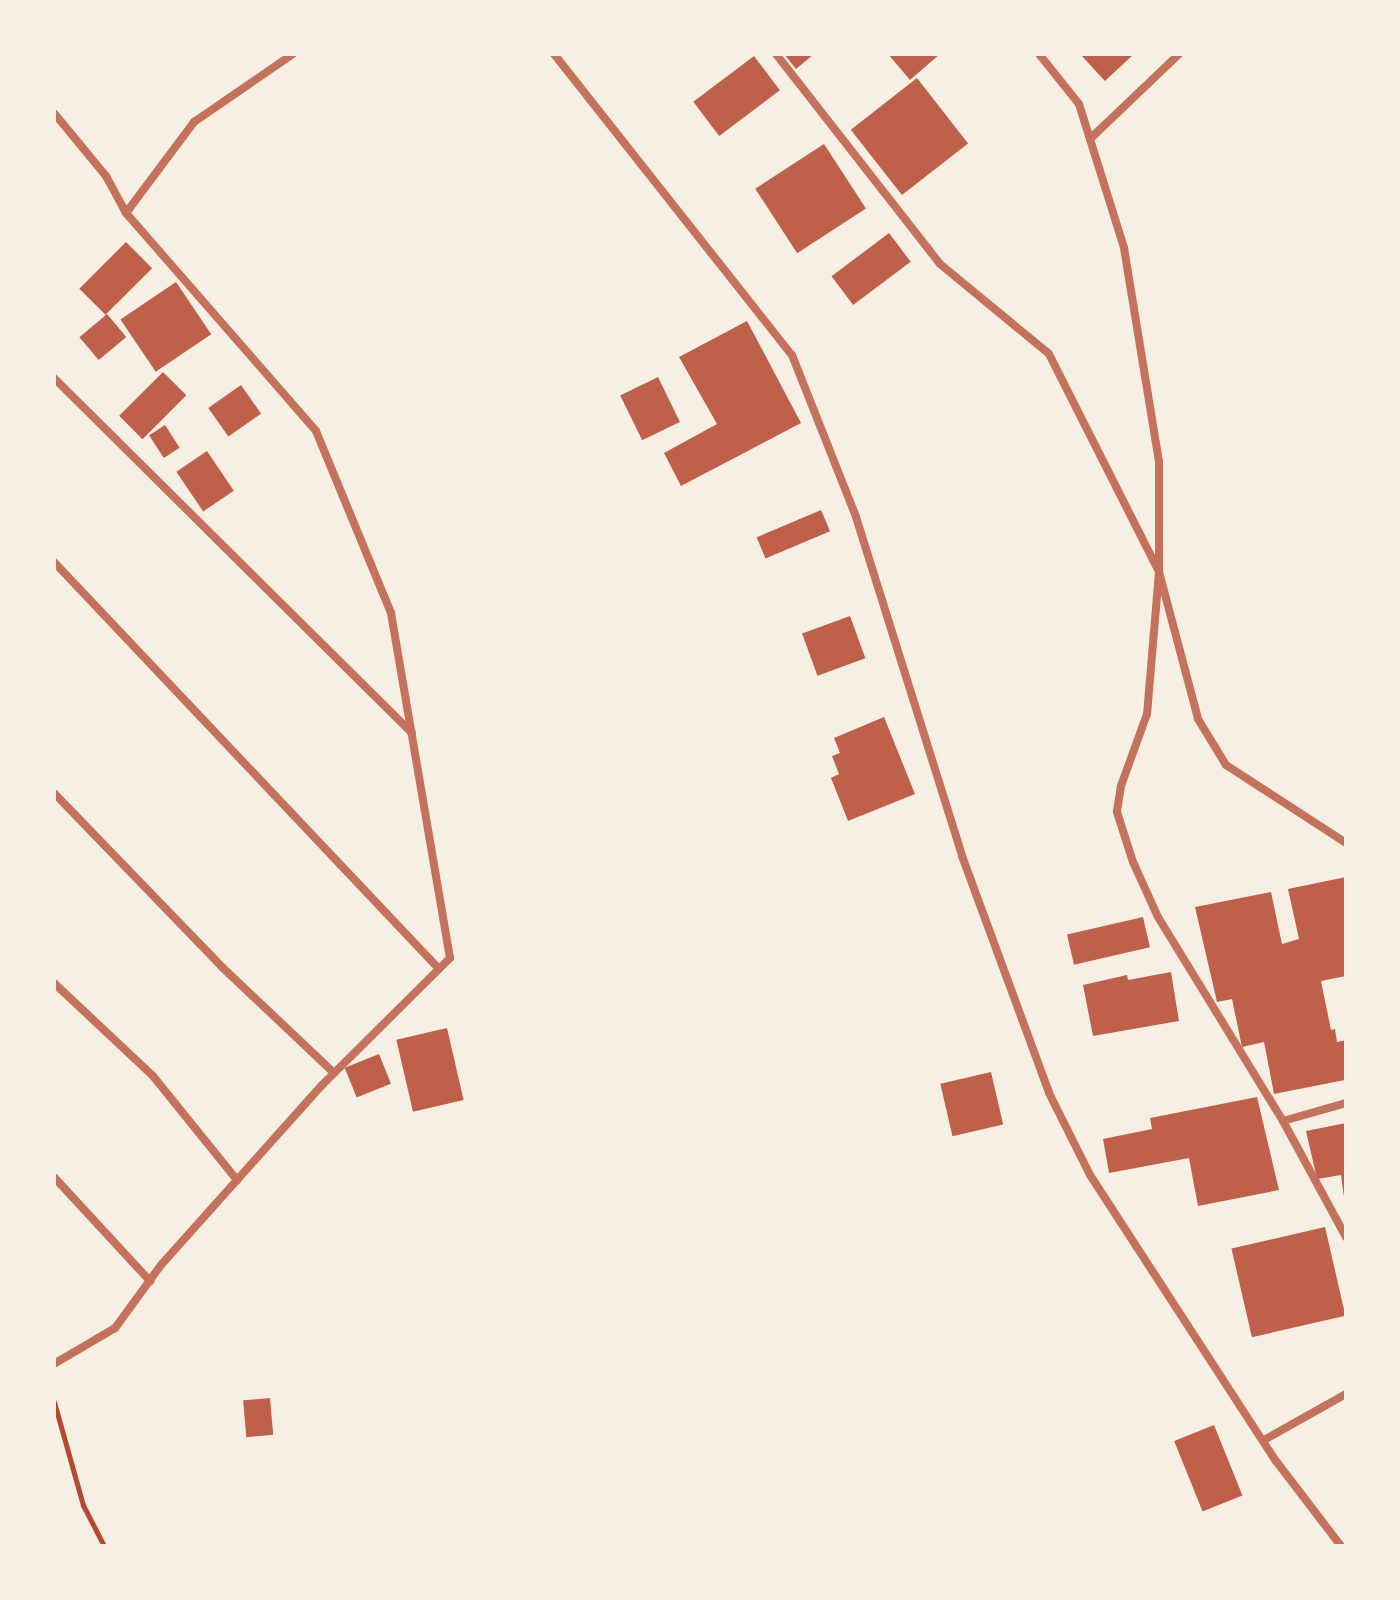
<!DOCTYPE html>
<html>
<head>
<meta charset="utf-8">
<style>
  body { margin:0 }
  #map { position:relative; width:1400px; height:1600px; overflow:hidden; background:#f6efe4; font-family:"Exo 2",sans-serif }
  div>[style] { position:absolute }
  .building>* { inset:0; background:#bf614a; transform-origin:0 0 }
  .path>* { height:5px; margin:-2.5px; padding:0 2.5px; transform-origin:2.5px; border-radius:2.5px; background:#b5482f }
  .minor>* { height:8px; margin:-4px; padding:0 4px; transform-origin:4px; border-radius:4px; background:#c5725c }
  span { translate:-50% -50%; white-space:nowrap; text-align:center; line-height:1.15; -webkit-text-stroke:6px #f6efe4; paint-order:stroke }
  .frame { position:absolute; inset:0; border:56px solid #f6efe4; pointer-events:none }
</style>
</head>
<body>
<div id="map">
  <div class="building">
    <div style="clip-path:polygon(784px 54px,814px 54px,796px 69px)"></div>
    <div style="clip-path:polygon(888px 54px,940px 54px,910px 80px)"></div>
    <div style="clip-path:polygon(1080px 54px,1134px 54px,1105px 81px)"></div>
    <div style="left:754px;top:56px;width:43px;height:76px;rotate:53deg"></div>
    <div style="left:917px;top:78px;width:83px;height:84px;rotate:52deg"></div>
    <div style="left:824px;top:144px;width:77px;height:82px;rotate:57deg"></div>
    <div style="left:889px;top:233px;width:36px;height:72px;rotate:53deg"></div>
    <div style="left:126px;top:242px;width:37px;height:66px;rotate:45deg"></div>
    <div style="left:176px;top:282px;width:63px;height:67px;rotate:56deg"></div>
    <div style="left:107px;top:314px;width:30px;height:36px;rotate:50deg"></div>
    <div style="clip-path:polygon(747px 321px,801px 423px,681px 486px,664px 453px,717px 424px,679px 357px)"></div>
    <div style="left:163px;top:372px;width:33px;height:62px;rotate:45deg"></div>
    <div style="left:658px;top:377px;width:50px;height:42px;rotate:64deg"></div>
    <div style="left:241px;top:385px;width:35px;height:40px;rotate:55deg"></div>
    <div style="left:165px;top:425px;width:27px;height:19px;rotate:57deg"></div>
    <div style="left:207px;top:451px;width:48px;height:37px;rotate:56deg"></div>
    <div style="left:821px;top:510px;width:23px;height:70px;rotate:67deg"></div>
    <div style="left:850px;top:616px;width:45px;height:51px;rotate:70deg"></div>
    <div style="clip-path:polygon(884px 717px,915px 794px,848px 821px,831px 778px,839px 774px,832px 756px,840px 753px,834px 738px)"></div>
    <div style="clip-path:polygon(1346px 877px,1346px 976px,1321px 981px,1331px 1030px,1335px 1029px,1337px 1042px,1346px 1040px,1345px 1080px,1274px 1094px,1264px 1042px,1242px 1047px,1232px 999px,1217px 1002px,1195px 907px,1271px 892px,1282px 944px,1299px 939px,1288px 889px)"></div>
    <div style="left:1143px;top:917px;width:31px;height:78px;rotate:77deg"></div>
    <div style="clip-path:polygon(1171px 972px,1179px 1021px,1093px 1036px,1083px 985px,1127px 975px,1128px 980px)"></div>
    <div style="left:447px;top:1028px;width:74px;height:52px;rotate:77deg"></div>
    <div style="left:379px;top:1054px;width:32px;height:37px;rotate:68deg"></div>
    <div style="left:991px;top:1072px;width:54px;height:52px;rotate:77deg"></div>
    <div style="clip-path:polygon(1257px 1097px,1279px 1190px,1198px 1206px,1189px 1158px,1109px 1173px,1103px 1139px,1152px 1129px,1150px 1118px)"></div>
    <div style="clip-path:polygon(1346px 1123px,1346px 1197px,1344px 1197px,1341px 1175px,1317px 1179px,1306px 1131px)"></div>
    <div style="left:1325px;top:1227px;width:91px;height:96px;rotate:77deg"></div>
    <div style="left:270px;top:1398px;width:37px;height:27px;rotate:85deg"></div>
    <div style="left:1214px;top:1425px;width:76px;height:43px;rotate:68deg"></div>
  </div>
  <div class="path">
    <div style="left:54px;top:1402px;width:107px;rotate:74.3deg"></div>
    <div style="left:83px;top:1505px;width:46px;rotate:62.9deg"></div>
  </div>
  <div class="minor">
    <div style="left:554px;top:54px;width:384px;rotate:51.7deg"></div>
    <div style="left:792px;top:355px;width:174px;rotate:68.4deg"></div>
    <div style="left:856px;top:517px;width:355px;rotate:72.6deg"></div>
    <div style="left:962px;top:856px;width:252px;rotate:69.8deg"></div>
    <div style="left:1049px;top:1093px;width:92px;rotate:63.4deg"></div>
    <div style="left:1090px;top:1175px;width:341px;rotate:57deg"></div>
    <div style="left:1276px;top:1461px;width:107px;rotate:52.6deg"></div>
    <div style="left:776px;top:54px;width:266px;rotate:52deg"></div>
    <div style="left:940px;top:264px;width:141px;rotate:39.5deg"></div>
    <div style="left:1049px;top:354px;width:244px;rotate:63.2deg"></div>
    <div style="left:1159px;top:572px;width:143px;rotate:94.8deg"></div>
    <div style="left:1147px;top:714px;width:77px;rotate:109.9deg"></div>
    <div style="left:1121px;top:786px;width:26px;rotate:99deg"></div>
    <div style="left:1117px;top:812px;width:52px;rotate:72.3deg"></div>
    <div style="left:1133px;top:862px;width:60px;rotate:65.6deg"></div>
    <div style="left:1158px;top:917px;width:239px;rotate:58.5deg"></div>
    <div style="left:1283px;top:1121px;width:132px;rotate:61.5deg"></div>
    <div style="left:1039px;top:54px;width:64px;rotate:51.3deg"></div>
    <div style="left:1079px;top:104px;width:151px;rotate:72.6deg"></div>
    <div style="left:1124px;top:248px;width:217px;rotate:80.7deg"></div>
    <div style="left:1159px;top:462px;width:110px;rotate:90deg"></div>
    <div style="left:1159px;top:572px;width:152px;rotate:75.1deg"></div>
    <div style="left:1198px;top:719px;width:54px;rotate:58.7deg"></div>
    <div style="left:1226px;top:765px;width:143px;rotate:33deg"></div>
    <div style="left:54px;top:113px;width:82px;rotate:50.5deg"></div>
    <div style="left:106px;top:176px;width:42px;rotate:61.6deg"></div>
    <div style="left:126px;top:213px;width:289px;rotate:48.9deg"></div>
    <div style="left:316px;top:431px;width:197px;rotate:67.6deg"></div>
    <div style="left:391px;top:613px;width:350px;rotate:80.3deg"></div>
    <div style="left:450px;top:958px;width:180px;rotate:135.2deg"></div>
    <div style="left:322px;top:1085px;width:241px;rotate:131.8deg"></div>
    <div style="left:161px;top:1265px;width:78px;rotate:126.1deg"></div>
    <div style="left:115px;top:1328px;width:71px;rotate:149.5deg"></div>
    <div style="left:1090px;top:139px;width:123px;rotate:-43.7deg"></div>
    <div style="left:126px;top:213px;width:114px;rotate:-53.2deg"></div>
    <div style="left:194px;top:122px;width:120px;rotate:-34.5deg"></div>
    <div style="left:54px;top:378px;width:504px;rotate:44.76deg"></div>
    <div style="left:54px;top:562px;width:560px;rotate:46.59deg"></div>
    <div style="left:54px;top:793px;width:242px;rotate:46deg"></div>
    <div style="left:222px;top:967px;width:154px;rotate:43.4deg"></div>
    <div style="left:54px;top:983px;width:136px;rotate:43.2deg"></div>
    <div style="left:153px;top:1076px;width:134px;rotate:51.1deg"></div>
    <div style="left:1283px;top:1121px;width:66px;rotate:-15.9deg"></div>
    <div style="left:54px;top:1177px;width:142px;rotate:47.3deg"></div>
    <div style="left:1264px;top:1440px;width:94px;rotate:-29.3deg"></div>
  </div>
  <div class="frame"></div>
</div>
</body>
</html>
